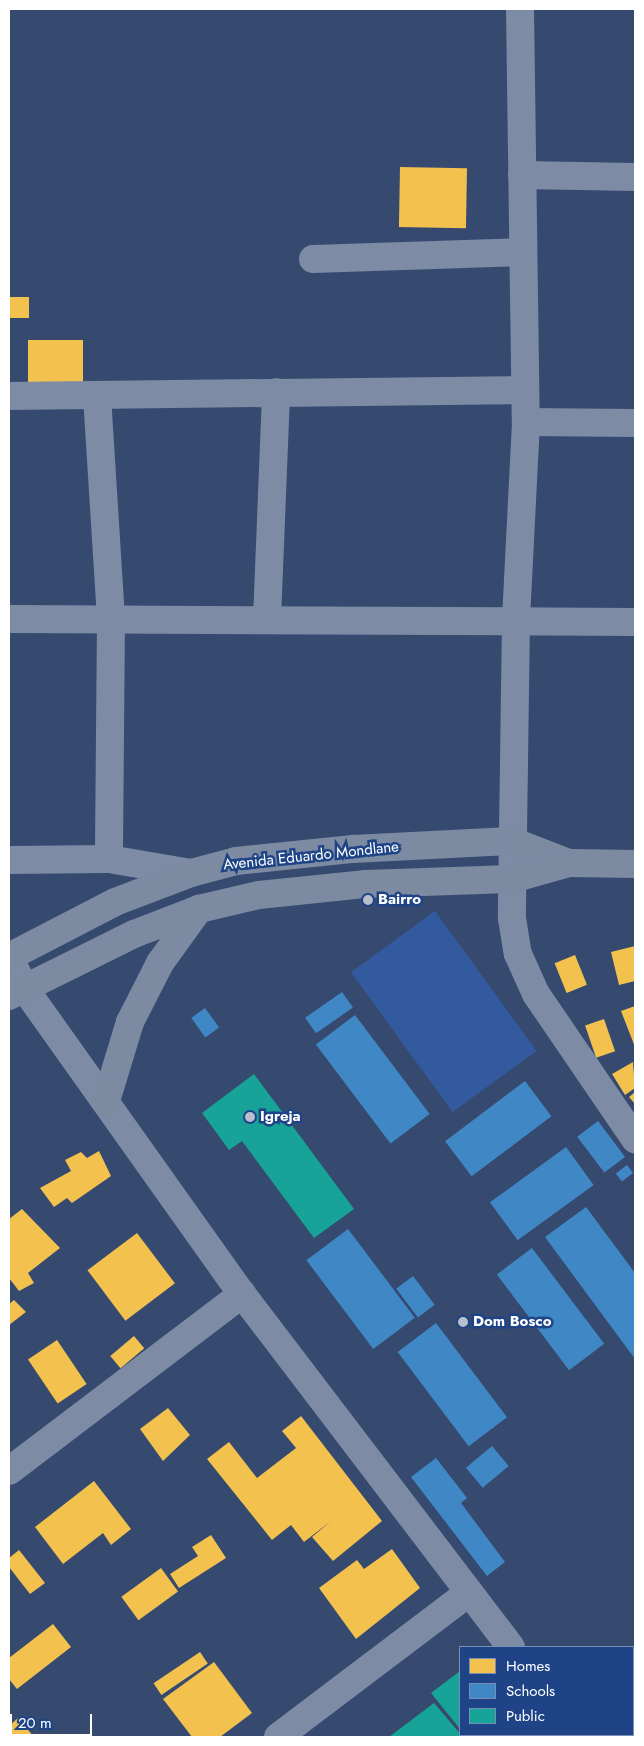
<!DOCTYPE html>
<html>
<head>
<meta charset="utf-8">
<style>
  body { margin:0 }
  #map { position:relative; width:644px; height:1746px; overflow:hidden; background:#364a6f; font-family:Jost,sans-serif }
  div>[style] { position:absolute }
  .green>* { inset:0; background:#335a9e; transform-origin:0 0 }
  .homes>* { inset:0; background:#f2c14e; transform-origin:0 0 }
  .schools>* { inset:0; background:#3f88c5; transform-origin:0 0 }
  .public>* { inset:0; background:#17a398; transform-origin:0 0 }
  .minor>* { height:28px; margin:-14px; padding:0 14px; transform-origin:14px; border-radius:14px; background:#7d8ba5 }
  .primary>* { height:28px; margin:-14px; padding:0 14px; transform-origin:14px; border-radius:14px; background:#7c8aa2 }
  .dots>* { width:14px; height:14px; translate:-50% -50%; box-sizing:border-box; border:2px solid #1e4487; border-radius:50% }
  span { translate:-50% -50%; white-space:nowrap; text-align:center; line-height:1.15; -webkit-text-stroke:5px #1e4487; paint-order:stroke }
  .street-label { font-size:15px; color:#fff }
  .poi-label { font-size:15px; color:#fff; font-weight:700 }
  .left { translate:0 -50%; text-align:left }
  .frame { position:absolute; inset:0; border:10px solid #fff; pointer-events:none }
  .legend { position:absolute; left:459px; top:1646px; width:175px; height:90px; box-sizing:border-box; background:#1e4487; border:1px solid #788fb7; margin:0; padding:6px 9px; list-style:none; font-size:15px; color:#fff }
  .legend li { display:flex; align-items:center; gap:10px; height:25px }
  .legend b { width:25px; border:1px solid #788fb7 }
  .scale { position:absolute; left:10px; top:1714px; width:82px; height:22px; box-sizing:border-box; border:2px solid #fff; border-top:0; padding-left:6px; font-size:15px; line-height:18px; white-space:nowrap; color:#fff; -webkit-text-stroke:4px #1e4487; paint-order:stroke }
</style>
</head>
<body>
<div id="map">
  <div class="green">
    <div style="left:435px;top:911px;width:173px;height:104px;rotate:54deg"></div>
  </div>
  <div class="homes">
    <div style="left:400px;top:167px;width:67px;height:60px;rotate:1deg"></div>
    <div style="left:9px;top:297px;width:20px;height:21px"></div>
    <div style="left:28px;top:340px;width:55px;height:47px"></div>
    <div style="clip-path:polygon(635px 946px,635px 981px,619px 985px,611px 952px)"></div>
    <div style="left:575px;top:955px;width:32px;height:22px;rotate:68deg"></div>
    <div style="clip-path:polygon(635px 1006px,635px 1047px,621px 1011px)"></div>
    <div style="left:604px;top:1019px;width:34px;height:20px;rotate:71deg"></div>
    <div style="clip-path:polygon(633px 1062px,635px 1088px,625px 1095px,612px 1074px)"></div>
    <div style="clip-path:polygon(635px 1092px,635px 1104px,629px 1097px)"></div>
    <div style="clip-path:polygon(99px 1151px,111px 1176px,72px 1203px,67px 1198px,54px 1207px,40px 1188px,71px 1171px,65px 1160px,81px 1152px,87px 1158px)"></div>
    <div style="clip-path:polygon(22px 1209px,60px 1248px,28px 1273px,34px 1283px,19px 1291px,9px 1278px,9px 1219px)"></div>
    <div style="left:137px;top:1233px;width:63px;height:62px;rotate:53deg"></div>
    <div style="clip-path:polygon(14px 1300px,26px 1312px,9px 1325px,9px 1304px)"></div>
    <div style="left:134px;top:1336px;width:16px;height:31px;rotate:50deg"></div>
    <div style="left:57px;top:1340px;width:53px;height:35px;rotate:56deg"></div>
    <div style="clip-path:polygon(168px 1408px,190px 1435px,163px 1461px,140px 1429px)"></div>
    <div style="clip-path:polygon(301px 1416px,382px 1521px,333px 1561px,312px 1537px,331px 1521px,304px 1542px,291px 1525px,272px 1540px,207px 1459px,229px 1442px,257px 1478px,296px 1448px,282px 1431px)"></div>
    <div style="clip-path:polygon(94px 1481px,131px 1529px,111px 1545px,103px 1533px,63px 1564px,35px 1527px)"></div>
    <div style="clip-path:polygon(211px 1535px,226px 1558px,179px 1588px,170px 1574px,198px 1556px,192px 1547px)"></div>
    <div style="clip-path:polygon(392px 1549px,420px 1588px,356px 1639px,319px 1588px,357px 1560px,364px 1569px)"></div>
    <div style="clip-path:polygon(19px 1550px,45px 1583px,30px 1594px,9px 1567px,9px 1558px)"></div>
    <div style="left:161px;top:1568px;width:29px;height:49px;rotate:54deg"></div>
    <div style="clip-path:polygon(53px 1624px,71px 1647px,17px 1689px,9px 1679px,9px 1658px)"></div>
    <div style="left:200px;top:1652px;width:14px;height:56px;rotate:56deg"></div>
    <div style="clip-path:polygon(214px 1662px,252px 1713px,220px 1737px,192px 1737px,163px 1699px)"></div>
    <div style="clip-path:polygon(18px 1718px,34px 1737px,9px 1737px,9px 1726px)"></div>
  </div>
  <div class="schools">
    <div style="left:342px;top:992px;width:19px;height:45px;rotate:55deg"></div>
    <div style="left:205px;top:1008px;width:24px;height:17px;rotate:54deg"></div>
    <div style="left:355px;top:1015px;width:124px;height:49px;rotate:53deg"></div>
    <div style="left:525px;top:1081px;width:44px;height:100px;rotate:53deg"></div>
    <div style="left:598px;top:1121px;width:45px;height:26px;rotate:53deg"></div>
    <div style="left:566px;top:1147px;width:47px;height:94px;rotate:54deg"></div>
    <div style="left:627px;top:1165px;width:10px;height:14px;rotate:53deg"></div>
    <div style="clip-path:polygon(586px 1207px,635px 1273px,635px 1359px,545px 1237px)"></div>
    <div style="left:348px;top:1229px;width:111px;height:52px;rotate:53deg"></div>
    <div style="left:532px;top:1248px;width:120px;height:44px;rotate:53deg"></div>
    <div style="left:413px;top:1276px;width:36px;height:21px;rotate:53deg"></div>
    <div style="left:436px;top:1323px;width:118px;height:48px;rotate:53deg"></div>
    <div style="left:492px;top:1446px;width:26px;height:34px;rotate:50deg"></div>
    <div style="clip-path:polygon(436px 1458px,467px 1498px,461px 1503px,505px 1562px,487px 1576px,411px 1477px)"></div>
  </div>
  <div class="public">
    <div style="clip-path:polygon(254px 1074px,354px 1209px,314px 1238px,242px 1141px,229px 1150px,202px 1113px)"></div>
    <div style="clip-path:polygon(460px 1671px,460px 1729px,431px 1693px)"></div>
    <div style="clip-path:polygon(434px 1703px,463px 1737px,389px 1737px)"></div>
    <div style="left:465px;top:1735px;width:66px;height:3px"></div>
  </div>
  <div class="minor">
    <div style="left:520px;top:9px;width:413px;rotate:89.2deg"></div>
    <div style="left:526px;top:422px;width:197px;rotate:92.9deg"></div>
    <div style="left:516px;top:619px;width:299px;rotate:90.8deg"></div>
    <div style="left:512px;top:918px;width:36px;rotate:81deg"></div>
    <div style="left:518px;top:954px;width:44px;rotate:65.8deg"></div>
    <div style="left:536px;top:994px;width:176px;rotate:55.7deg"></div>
    <div style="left:522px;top:175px;width:113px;rotate:1deg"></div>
    <div style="left:313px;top:259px;width:208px;rotate:-1.9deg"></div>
    <div style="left:9px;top:396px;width:513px;rotate:-0.67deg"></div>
    <div style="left:97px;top:396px;width:223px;rotate:86.4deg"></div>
    <div style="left:111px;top:619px;width:240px;rotate:90.5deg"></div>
    <div style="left:526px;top:422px;width:109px;rotate:0.5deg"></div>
    <div style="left:9px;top:619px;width:626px;rotate:0.27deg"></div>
    <div style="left:267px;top:619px;width:227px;rotate:-87.7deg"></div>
    <div style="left:9px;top:860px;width:100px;rotate:-0.6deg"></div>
    <div style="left:109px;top:859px;width:83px;rotate:9.7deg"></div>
    <div style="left:9px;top:957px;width:36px;rotate:63deg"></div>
    <div style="left:25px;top:989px;width:374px;rotate:54.6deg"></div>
    <div style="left:242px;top:1294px;width:444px;rotate:52.7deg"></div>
    <div style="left:9px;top:1471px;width:293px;rotate:-37.2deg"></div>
    <div style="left:582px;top:1735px;width:3px;rotate:45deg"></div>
    <div style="left:278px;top:1737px;width:237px;rotate:-37.1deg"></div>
  </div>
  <div class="primary">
    <div style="left:9px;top:957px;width:119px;rotate:-27.4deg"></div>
    <div style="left:115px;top:902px;width:81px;rotate:-20.9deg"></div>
    <div style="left:191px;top:873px;width:47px;rotate:-14.9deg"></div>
    <div style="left:236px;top:861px;width:118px;rotate:-5.9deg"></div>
    <div style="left:353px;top:849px;width:159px;rotate:-2.9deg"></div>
    <div style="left:512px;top:841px;width:61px;rotate:21.1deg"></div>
    <div style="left:9px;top:996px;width:140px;rotate:-26.4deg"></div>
    <div style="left:134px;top:934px;width:70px;rotate:-21deg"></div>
    <div style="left:199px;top:909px;width:62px;rotate:-13.1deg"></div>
    <div style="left:259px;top:895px;width:108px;rotate:-5.9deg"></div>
    <div style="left:366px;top:884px;width:146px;rotate:-2deg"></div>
    <div style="left:512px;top:879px;width:59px;rotate:-15.7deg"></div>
    <div style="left:569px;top:863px;width:66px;rotate:0.9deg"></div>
    <div style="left:106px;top:1101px;width:83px;rotate:-73.1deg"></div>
    <div style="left:130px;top:1022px;width:66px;rotate:-63deg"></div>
    <div style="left:160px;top:963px;width:67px;rotate:-54.2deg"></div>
  </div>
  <div class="dots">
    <div style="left:368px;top:900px;background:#b9c0cd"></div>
    <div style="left:250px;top:1117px;background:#b9c0cd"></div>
    <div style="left:463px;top:1322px;background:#b9c0cd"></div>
  </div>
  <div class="street-label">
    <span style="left:311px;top:856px;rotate:-6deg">Avenida Eduardo Mondlane</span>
  </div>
  <div class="poi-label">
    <span class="left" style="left:378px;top:900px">Bairro</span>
    <span class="left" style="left:260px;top:1117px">Igreja</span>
    <span class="left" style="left:473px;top:1322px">Dom Bosco</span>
  </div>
  <div class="frame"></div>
  <ul class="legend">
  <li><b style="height:14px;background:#f2c14e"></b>Homes</li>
  <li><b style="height:14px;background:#3f88c5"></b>Schools</li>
  <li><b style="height:14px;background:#17a398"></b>Public</li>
  </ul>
  <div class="scale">20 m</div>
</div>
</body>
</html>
